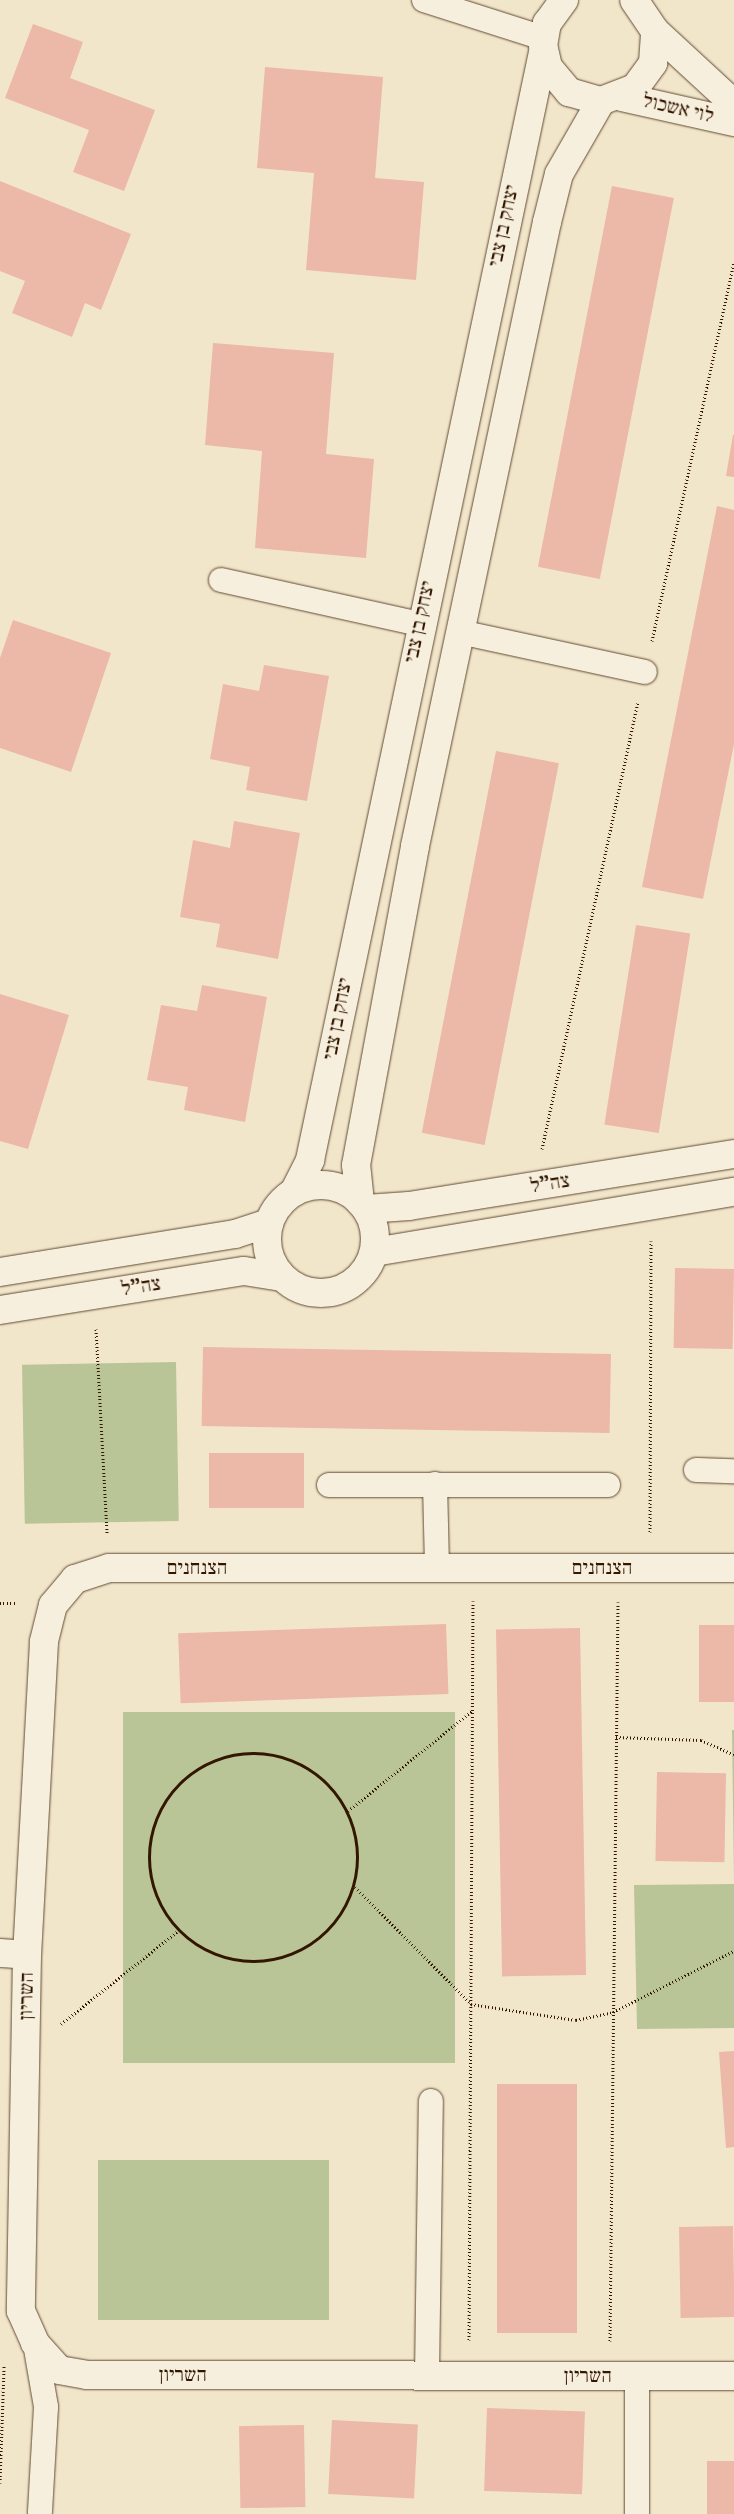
<!DOCTYPE html>
<html>
<head>
<meta charset="utf-8">
<style>
  body { margin:0 }
  #map { position:relative; width:734px; height:2514px; overflow:hidden; background:#f2e6ca; font-family:"IM FELL DW Pica","Frank Ruhl Libre",serif }
  div>[style] { position:absolute }
  .green>* { inset:0; background:#bac597; transform-origin:0 0 }
  .building>* { inset:0; background:#ecb8a8; transform-origin:0 0 }
  .path>* { height:3px; margin-top:-1.5px; transform-origin:0; background:repeating-linear-gradient(90deg,#321600 0 1px,transparent 0 3.5px) }
  .path>.ring { margin:-1.5px; padding:0; box-sizing:content-box; background:none; border:3px solid #321600; border-radius:50% }
  .roads { filter:drop-shadow(0 0 1px #624a32) drop-shadow(0 0 1px #624a32) }
  .lane>* { height:24px; margin:-12px; padding:0 12px; transform-origin:12px; border-radius:12px; background:#f7efdd }
  .street>* { height:28px; margin:-14px; padding:0 14px; transform-origin:14px; border-radius:14px; background:#f7efdd }
  .secondary>* { height:28px; margin:-14px; padding:0 14px; transform-origin:14px; border-radius:14px; background:#f7efdd }
  .secondary>.ring { margin:-14px; padding:0; box-sizing:content-box; background:none; border:28px solid #f7efdd; border-radius:50% }
  span { translate:-50% -50%; white-space:nowrap; text-align:center; line-height:1.15; -webkit-text-stroke:4px #f7efdd; paint-order:stroke }
  .street-label { font-size:20px; color:#321600 }
</style>
</head>
<body>
<div id="map">
  <div class="green">
    <div style="left:176px;top:1362px;width:159px;height:154px;rotate:89deg"></div>
    <div style="left:455px;top:1712px;width:351px;height:332px;rotate:90deg"></div>
    <div style="clip-path:polygon(732px 1730px,734px 1730px,734px 2028px,637px 2029px,634px 1885px,734px 1884px)"></div>
    <div style="left:98px;top:2160px;width:231px;height:160px"></div>
  </div>
  <div class="building">
    <div style="clip-path:polygon(33px 24px,83px 42px,70px 78px,155px 110px,124px 191px,73px 172px,89px 130px,5px 98px)"></div>
    <div style="clip-path:polygon(265px 67px,383px 77px,375px 178px,424px 182px,416px 280px,306px 270px,314px 173px,257px 168px)"></div>
    <div style="clip-path:polygon(0 181px,131px 234px,101px 310px,85px 303px,72px 337px,12px 313px,25px 281px,0 271px)"></div>
    <div style="left:612px;top:186px;width:63px;height:388px;rotate:11deg"></div>
    <div style="clip-path:polygon(213px 343px,334px 353px,326px 454px,374px 459px,366px 558px,255px 548px,262px 451px,205px 445px)"></div>
    <div style="clip-path:polygon(733px 435px,734px 435px,734px 477px,726px 476px)"></div>
    <div style="clip-path:polygon(717px 506px,734px 510px,734px 744px,703px 899px,642px 887px)"></div>
    <div style="clip-path:polygon(13px 620px,111px 653px,71px 772px,0 748px,0 658px)"></div>
    <div style="clip-path:polygon(264px 665px,329px 676px,307px 801px,246px 790px,250px 767px,210px 759px,223px 684px,259px 691px)"></div>
    <div style="left:496px;top:751px;width:64px;height:389px;rotate:11deg"></div>
    <div style="clip-path:polygon(234px 821px,300px 833px,278px 959px,216px 947px,220px 924px,180px 917px,193px 840px,230px 848px)"></div>
    <div style="left:636px;top:925px;width:55px;height:202px;rotate:9deg"></div>
    <div style="clip-path:polygon(202px 985px,267px 997px,245px 1122px,184px 1110px,188px 1087px,147px 1080px,161px 1005px,197px 1011px)"></div>
    <div style="clip-path:polygon(0 994px,69px 1015px,28px 1149px,0 1141px)"></div>
    <div style="left:675px;top:1268px;width:59px;height:80px;rotate:1deg"></div>
    <div style="left:203px;top:1347px;width:408px;height:79px;rotate:1deg"></div>
    <div style="left:304px;top:1453px;width:55px;height:95px;rotate:90deg"></div>
    <div style="left:446px;top:1624px;width:70px;height:268px;rotate:88deg"></div>
    <div style="left:699px;top:1625px;width:35px;height:77px"></div>
    <div style="left:580px;top:1628px;width:347px;height:84px;rotate:89deg"></div>
    <div style="left:657px;top:1772px;width:69px;height:89px;rotate:1deg"></div>
    <div style="clip-path:polygon(734px 2051px,734px 2147px,726px 2148px,719px 2052px)"></div>
    <div style="left:577px;top:2084px;width:249px;height:80px;rotate:90deg"></div>
    <div style="left:733px;top:2226px;width:91px;height:54px;rotate:89deg"></div>
    <div style="left:487px;top:2408px;width:98px;height:83px;rotate:2deg"></div>
    <div style="left:332px;top:2420px;width:86px;height:74px;rotate:3deg"></div>
    <div style="left:304px;top:2425px;width:82px;height:65px;rotate:89deg"></div>
    <div style="left:707px;top:2461px;width:27px;height:53px"></div>
  </div>
  <div class="path">
    <div style="left:652px;top:641px;width:387px;rotate:-77.8deg"></div>
    <div style="left:542px;top:1149px;width:456px;rotate:-77.9deg"></div>
    <div style="left:96px;top:1329px;width:204px;rotate:86.9deg"></div>
    <div style="left:650px;top:1532px;width:291px;rotate:-89.8deg"></div>
    <div style="left:0;top:1603px;width:17px"></div>
    <div style="left:616px;top:1737px;width:85px;rotate:2deg"></div>
    <div style="left:701px;top:1740px;width:36px;rotate:24deg"></div>
    <div class="ring" style="left:149px;top:1753px;width:205px;height:205px"></div>
    <div style="left:348px;top:1811px;width:159px;rotate:-38.9deg"></div>
    <div style="left:355px;top:1887px;width:165px;rotate:45.2deg"></div>
    <div style="left:471px;top:2004px;width:106px;rotate:8.7deg"></div>
    <div style="left:576px;top:2020px;width:38px;rotate:-12deg"></div>
    <div style="left:613px;top:2012px;width:136px;rotate:-26.8deg"></div>
    <div style="left:61px;top:2024px;width:149px;rotate:-38.5deg"></div>
    <div style="left:469px;top:2340px;width:739px;rotate:-89.69deg"></div>
    <div style="left:610px;top:2341px;width:739px;rotate:-89.38deg"></div>
    <div style="left:0;top:2483px;width:117px;rotate:-88deg"></div>
  </div>
  <div class="roads">
    <div class="lane">
      <div style="left:424px;top:0;width:125px;rotate:17.7deg"></div>
      <div style="left:221px;top:580px;width:204px;rotate:12.5deg"></div>
      <div style="left:460px;top:632px;width:189px;rotate:12.2deg"></div>
      <div style="left:696px;top:1470px;width:38px;rotate:2deg"></div>
      <div style="left:435px;top:1484px;width:84px;rotate:88.6deg"></div>
      <div style="left:329px;top:1485px;width:279px"></div>
      <div style="left:35px;top:2343px;width:65px;rotate:80.2deg"></div>
      <div style="left:46px;top:2407px;width:105px;rotate:93.3deg"></div>
      <div style="left:427px;top:2376px;width:275px;rotate:-89.2deg"></div>
      <div style="left:637px;top:2376px;width:138px;rotate:90deg"></div>
    </div>
    <div class="street">
      <div style="left:655px;top:31px;width:108px;rotate:42.7deg"></div>
      <div style="left:622px;top:97px;width:115px;rotate:12.6deg"></div>
      <div style="left:734px;top:1568px;width:625px;rotate:180deg"></div>
      <div style="left:109px;top:1568px;width:36px;rotate:162deg"></div>
      <div style="left:75px;top:1579px;width:34px;rotate:130deg"></div>
      <div style="left:53px;top:1605px;width:38px;rotate:104deg"></div>
      <div style="left:44px;top:1642px;width:313px;rotate:93.1deg"></div>
      <div style="left:27px;top:1955px;width:356px;rotate:91deg"></div>
      <div style="left:21px;top:2311px;width:35px;rotate:66deg"></div>
      <div style="left:35px;top:2343px;width:36px;rotate:48deg"></div>
      <div style="left:59px;top:2370px;width:28px;rotate:10deg"></div>
      <div style="left:87px;top:2375px;width:647px;rotate:0.09deg"></div>
      <div style="left:0;top:1953px;width:27px;rotate:4deg"></div>
    </div>
    <div class="secondary">
      <div style="left:564px;top:0;width:29px;rotate:126deg"></div>
      <div style="left:547px;top:23px;width:22px;rotate:100deg"></div>
      <div style="left:543px;top:45px;width:23px;rotate:77deg"></div>
      <div style="left:548px;top:67px;width:33px;rotate:50deg"></div>
      <div style="left:569px;top:92px;width:33px;rotate:16deg"></div>
      <div style="left:601px;top:101px;width:36px;rotate:-21deg"></div>
      <div style="left:635px;top:88px;width:31px;rotate:-54deg"></div>
      <div style="left:653px;top:63px;width:32px;rotate:-86deg"></div>
      <div style="left:655px;top:31px;width:37px;rotate:-124deg"></div>
      <div class="ring" style="left:267px;top:1185px;width:80px;height:80px"></div>
      <div style="left:294px;top:1192px;width:36px;rotate:-63deg"></div>
      <div style="left:310px;top:1160px;width:1132px;rotate:-78.12deg"></div>
      <div style="left:360px;top:1202px;width:37px;rotate:-96deg"></div>
      <div style="left:356px;top:1165px;width:324px;rotate:-79.5deg"></div>
      <div style="left:415px;top:846px;width:638px;rotate:-78.06deg"></div>
      <div style="left:547px;top:222px;width:49px;rotate:-76deg"></div>
      <div style="left:559px;top:174px;width:84px;rotate:-60.1deg"></div>
      <div style="left:366px;top:1209px;width:43px;rotate:-4deg"></div>
      <div style="left:409px;top:1206px;width:329px;rotate:-9.1deg"></div>
      <div style="left:374px;top:1252px;width:365px;rotate:-9.5deg"></div>
      <div style="left:0;top:1272px;width:238px;rotate:-9.2deg"></div>
      <div style="left:235px;top:1234px;width:36px;rotate:-18deg"></div>
      <div style="left:0;top:1310px;width:247px;rotate:-9.1deg"></div>
      <div style="left:244px;top:1271px;width:38px;rotate:9deg"></div>
    </div>
  </div>
  <div class="street-label">
    <span style="left:678px;top:109px;rotate:13deg">לוי אשכול</span>
    <span style="left:504px;top:226px;rotate:-78deg">יצחק בן צבי</span>
    <span style="left:420px;top:622px;rotate:-78deg">יצחק בן צבי</span>
    <span style="left:338px;top:1019px;rotate:-79deg">יצחק בן צבי</span>
    <span style="left:550px;top:1184px;rotate:-9deg">צה"ל</span>
    <span style="left:141px;top:1287px;rotate:-9deg">צה"ל</span>
    <span style="left:197px;top:1568px">הצנחנים</span>
    <span style="left:602px;top:1568px">הצנחנים</span>
    <span style="left:27px;top:1996px;rotate:-89deg">השריון</span>
    <span style="left:183px;top:2375px">השריון</span>
    <span style="left:588px;top:2376px">השריון</span>
  </div>
</div>
</body>
</html>
